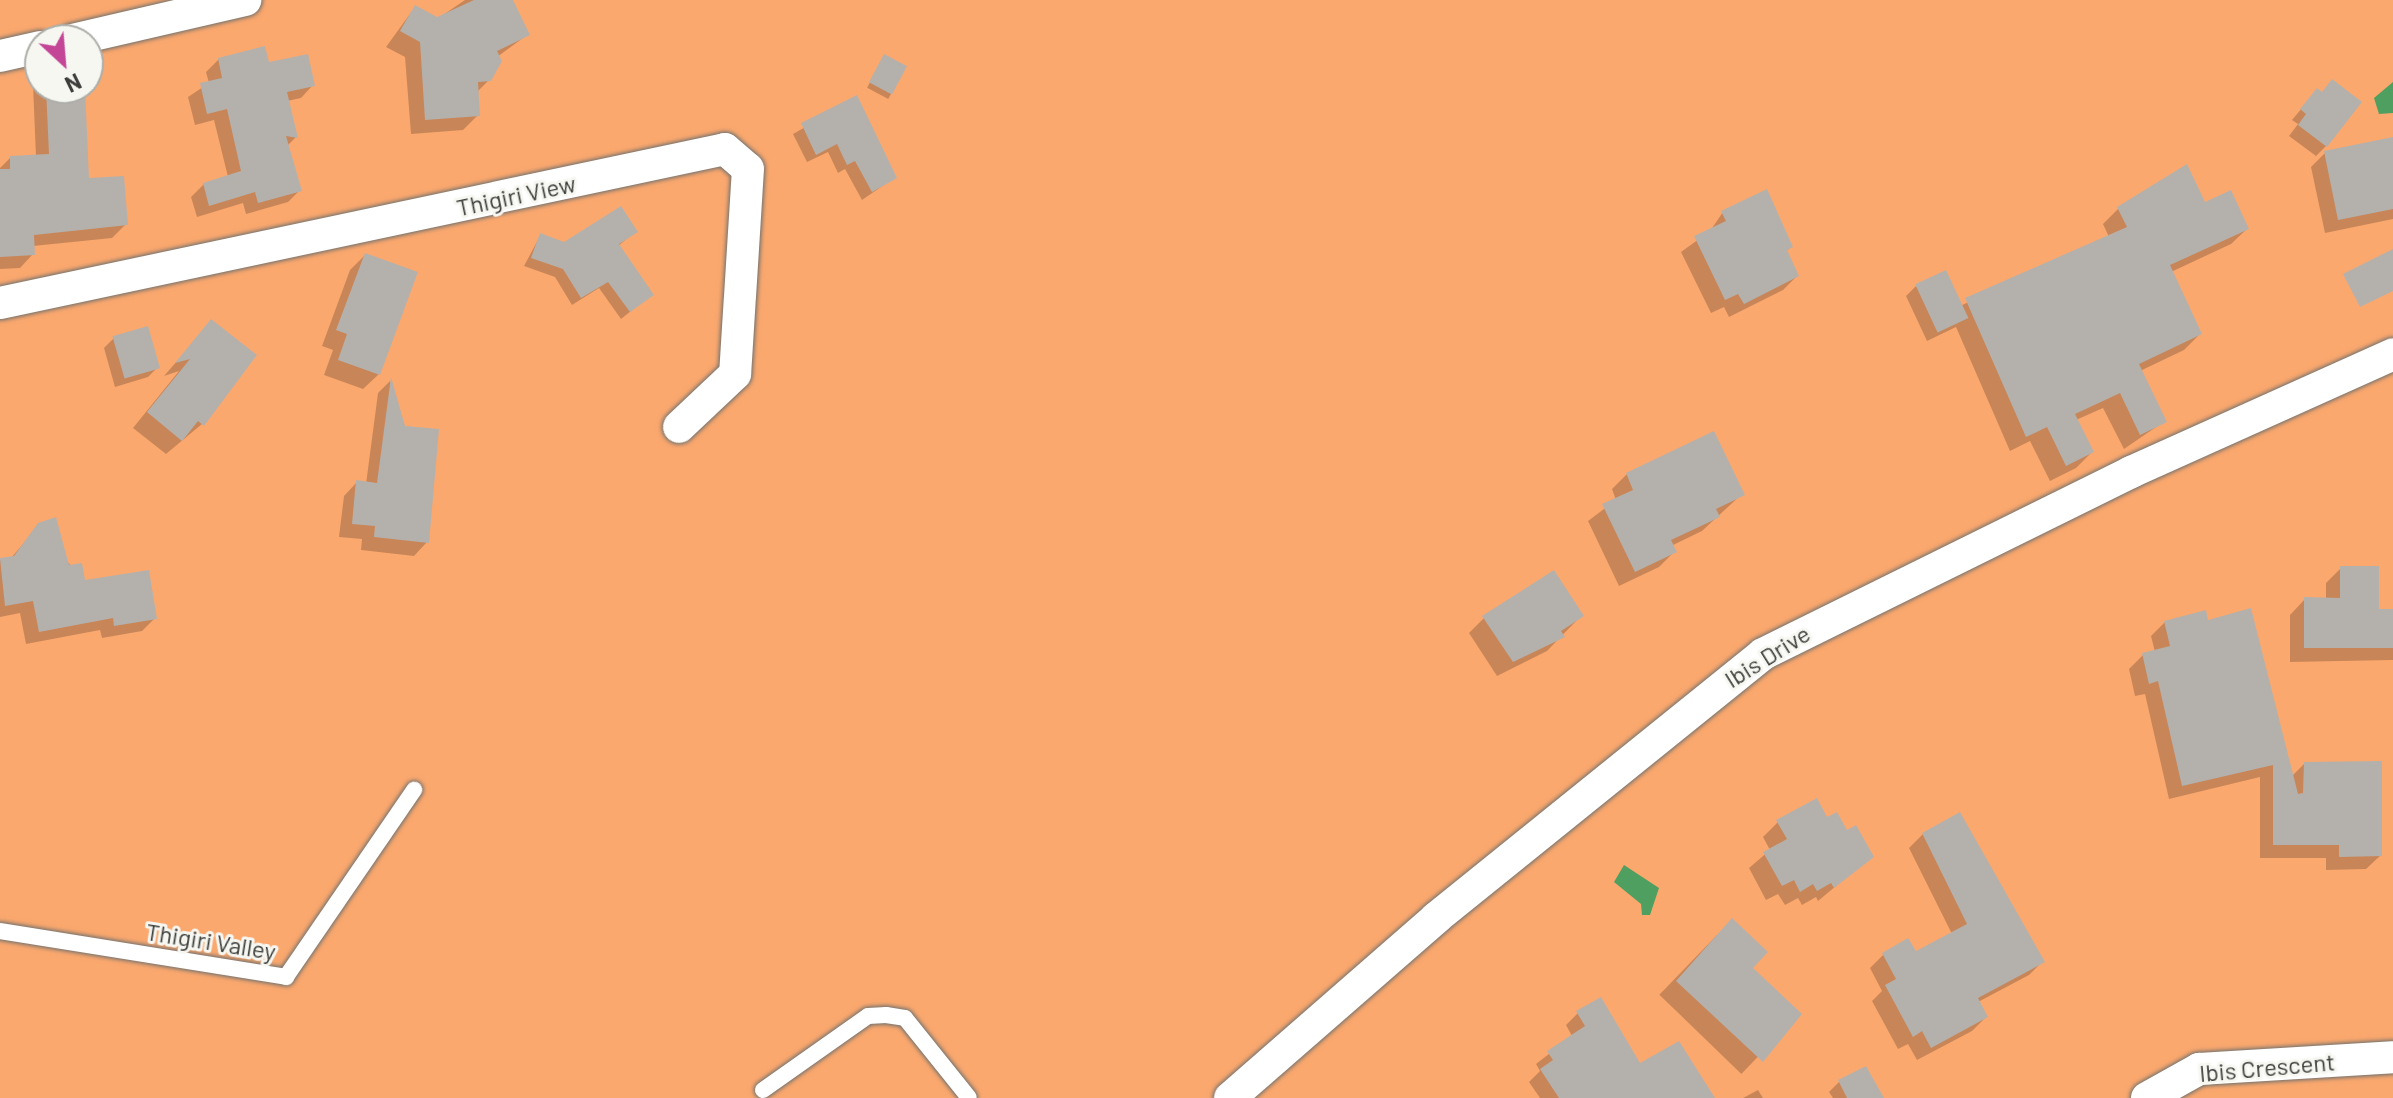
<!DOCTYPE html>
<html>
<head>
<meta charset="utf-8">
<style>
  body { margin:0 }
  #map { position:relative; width:2393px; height:1098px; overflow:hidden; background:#eae9e5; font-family:Barlow,sans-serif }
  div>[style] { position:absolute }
  .green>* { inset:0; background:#fba86e }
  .water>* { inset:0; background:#4f9f60 }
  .shadow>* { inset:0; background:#0003; transform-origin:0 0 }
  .building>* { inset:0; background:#b4b1ad; transform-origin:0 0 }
  .roads { filter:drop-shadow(0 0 2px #73726e) drop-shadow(0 0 2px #73726e) }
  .service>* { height:16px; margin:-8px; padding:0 8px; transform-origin:8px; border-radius:8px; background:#fff }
  .minor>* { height:32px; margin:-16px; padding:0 16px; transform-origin:16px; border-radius:16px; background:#fff }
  span { translate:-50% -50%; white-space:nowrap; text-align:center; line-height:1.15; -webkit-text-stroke:6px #f7f7f2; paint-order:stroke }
  .street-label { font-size:24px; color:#3d3d3b }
  .north { position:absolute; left:24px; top:24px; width:80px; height:80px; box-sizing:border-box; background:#f7f7f2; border:2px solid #adada9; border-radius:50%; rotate:154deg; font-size:22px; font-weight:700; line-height:32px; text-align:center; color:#3d3d3b }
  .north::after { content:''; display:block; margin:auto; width:28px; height:36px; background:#c34796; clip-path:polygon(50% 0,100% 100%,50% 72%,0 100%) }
</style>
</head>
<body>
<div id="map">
  <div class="green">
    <div style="clip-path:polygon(evenodd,0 0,2393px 0,2393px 1098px,0 1098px,0 0,40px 40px,88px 40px,88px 88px,40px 88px,40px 40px)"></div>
  </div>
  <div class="water">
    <div style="clip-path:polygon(2393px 82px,2393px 113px,2379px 114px,2374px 98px)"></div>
    <div style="clip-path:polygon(1624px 865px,1659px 888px,1650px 915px,1642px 915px,1641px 904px,1614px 882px)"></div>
  </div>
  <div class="shadow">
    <div style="clip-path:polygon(465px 0,511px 0,527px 35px,497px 57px,489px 80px,477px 92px,478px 115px,463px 130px,411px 134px,405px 57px,386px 47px,415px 7px,437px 19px)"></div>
    <div style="left:884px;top:56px;width:24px;height:36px;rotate:28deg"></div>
    <div style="clip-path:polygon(219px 59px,268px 65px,313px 85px,301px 98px,287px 101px,296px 137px,287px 146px,300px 190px,288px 202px,246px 214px,243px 203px,197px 217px,191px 197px,204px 184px,228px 177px,214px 120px,195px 125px,188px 97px,209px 83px,206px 72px)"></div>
    <div style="clip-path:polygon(40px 78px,40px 88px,83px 88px,87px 181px,126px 224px,112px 238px,33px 246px,33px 254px,20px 268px,0 269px,0 168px,10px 158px,36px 157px,33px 85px)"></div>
    <div style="clip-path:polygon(2317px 90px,2326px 146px,2316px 156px,2289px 136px,2298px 124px,2292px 120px)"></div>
    <div style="clip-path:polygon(856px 98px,894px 178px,862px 200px,845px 169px,838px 173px,828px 152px,807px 162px,793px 134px)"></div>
    <div style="clip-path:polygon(2393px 139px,2393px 219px,2325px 233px,2311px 167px,2325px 153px)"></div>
    <div style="clip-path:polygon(2204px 205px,2247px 229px,2231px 244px,2171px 272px,2200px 334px,2184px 350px,2140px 371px,2165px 421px,2124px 449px,2103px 408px,2076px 420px,2092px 452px,2076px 468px,2050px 481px,2030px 441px,2010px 451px,1956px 327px,1927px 341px,1906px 296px,1916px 286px,1960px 306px,2109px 237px,2103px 224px,2119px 208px)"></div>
    <div style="clip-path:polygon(1723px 212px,1791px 247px,1785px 252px,1797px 276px,1783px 290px,1729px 317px,1724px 307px,1711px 313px,1681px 252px,1710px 231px)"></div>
    <div style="clip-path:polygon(635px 232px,618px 246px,651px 295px,621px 319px,599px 288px,572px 305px,555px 277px,524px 266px,540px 236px,564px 244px)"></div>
    <div style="clip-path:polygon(365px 255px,379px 374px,363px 389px,324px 375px,333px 350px,322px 346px,350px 270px)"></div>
    <div style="clip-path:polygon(211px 322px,202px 424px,166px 454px,133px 428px,179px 371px,164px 376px)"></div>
    <div style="clip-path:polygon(114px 338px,158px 367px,148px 377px,115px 387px,104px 348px)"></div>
    <div style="clip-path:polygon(390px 381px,427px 542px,414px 556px,361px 550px,362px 539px,339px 537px,344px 496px,357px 482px,366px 484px,378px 393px)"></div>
    <div style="clip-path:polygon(1627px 474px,1742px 494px,1702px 531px,1671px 546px,1674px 552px,1659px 567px,1619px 586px,1588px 521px,1616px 500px,1612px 489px)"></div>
    <div style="clip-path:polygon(39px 525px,84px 583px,155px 618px,142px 631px,102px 638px,100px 630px,26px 644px,20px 613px,0 617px,0 560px,11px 558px)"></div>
    <div style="clip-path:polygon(2341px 568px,2377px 611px,2393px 611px,2393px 660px,2290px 662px,2290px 615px,2305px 599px,2326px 600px,2326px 583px)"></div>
    <div style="clip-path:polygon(1582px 615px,1547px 651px,1497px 676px,1469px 633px,1484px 618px)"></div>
    <div style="clip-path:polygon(2165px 622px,2207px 622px,2291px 777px,2304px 764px,2380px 856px,2366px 869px,2326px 870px,2326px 858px,2260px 858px,2260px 777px,2169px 799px,2145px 694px,2135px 696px,2129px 669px,2143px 655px,2155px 652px,2151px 636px)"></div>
    <div style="clip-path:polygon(1826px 820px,1872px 856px,1818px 901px,1816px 897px,1802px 905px,1798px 898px,1785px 905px,1778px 894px,1766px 900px,1749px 868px,1770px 850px,1763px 837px,1778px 822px)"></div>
    <div style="clip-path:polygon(1923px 834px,2043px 961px,2029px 975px,1978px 1002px,1986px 1017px,1972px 1031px,1917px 1060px,1908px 1044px,1898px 1049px,1872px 1001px,1882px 991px,1870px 968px,1884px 954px,1915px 954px,1952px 934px,1909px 848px)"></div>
    <div style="left:1717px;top:935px;width:114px;height:83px;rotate:44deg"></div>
    <div style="clip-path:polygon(1578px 1013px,1640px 1065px,1712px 1098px,1540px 1098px,1529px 1082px,1540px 1071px,1536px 1064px,1572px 1036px,1566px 1025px)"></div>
    <div style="clip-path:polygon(1839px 1082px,1881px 1098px,1833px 1098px,1829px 1092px)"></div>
    <div style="clip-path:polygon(1758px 1090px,1763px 1098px,1743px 1098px)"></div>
  </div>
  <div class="building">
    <div style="clip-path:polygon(474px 0,513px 0,530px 35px,497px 51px,502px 61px,491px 81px,478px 82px,480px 116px,425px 120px,420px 42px,400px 31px,415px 5px,437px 17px)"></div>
    <div style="clip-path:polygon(265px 46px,269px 62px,308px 54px,315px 86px,287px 92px,298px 138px,286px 136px,302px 191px,258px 203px,255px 192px,209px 206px,203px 183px,241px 171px,227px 109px,207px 114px,200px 83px,222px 78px,218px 58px)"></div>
    <div style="left:884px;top:54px;width:26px;height:32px;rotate:28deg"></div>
    <div style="clip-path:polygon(2332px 79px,2362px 102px,2327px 147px,2298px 125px,2306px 114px,2300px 109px,2317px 88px,2322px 92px)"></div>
    <div style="clip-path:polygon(46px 88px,85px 88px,89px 178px,124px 176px,128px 225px,34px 235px,35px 255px,0 257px,0 169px,10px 169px,10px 156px,49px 154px)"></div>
    <div style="clip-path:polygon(857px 95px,897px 178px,872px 192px,855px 161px,847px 165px,837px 144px,816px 155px,801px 123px)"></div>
    <div style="clip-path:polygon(2393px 137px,2393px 209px,2338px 220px,2324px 151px)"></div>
    <div style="clip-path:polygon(2187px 164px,2205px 202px,2231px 190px,2249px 229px,2170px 265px,2202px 334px,2139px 364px,2167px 422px,2140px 435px,2120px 393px,2075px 414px,2094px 452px,2066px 466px,2047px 427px,2026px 437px,1965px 298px,2127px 227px,2117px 207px)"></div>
    <div style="clip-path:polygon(1767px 189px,1793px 247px,1787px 250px,1799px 276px,1744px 304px,1738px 294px,1725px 300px,1694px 236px,1726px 221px,1721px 211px)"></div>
    <div style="clip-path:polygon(621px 206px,638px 232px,619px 244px,654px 295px,630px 312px,608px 282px,581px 298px,563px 269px,531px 258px,540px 233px,564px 242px)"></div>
    <div style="clip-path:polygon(2393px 249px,2393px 291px,2360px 307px,2343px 274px)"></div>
    <div style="clip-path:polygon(365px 253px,418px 272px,380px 375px,338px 360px,347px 334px,336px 330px)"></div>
    <div style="left:1946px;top:270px;width:53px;height:34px;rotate:65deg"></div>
    <div style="clip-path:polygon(211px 319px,257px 355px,204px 426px,198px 421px,182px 441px,147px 412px,190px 359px,175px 363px)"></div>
    <div style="left:148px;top:326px;width:44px;height:37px;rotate:74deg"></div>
    <div style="clip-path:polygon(391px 377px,405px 426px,439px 429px,429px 543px,374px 537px,375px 526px,352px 524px,356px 480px,377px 483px)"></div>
    <div style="clip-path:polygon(1714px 431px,1745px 495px,1716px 509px,1720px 517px,1671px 540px,1677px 552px,1635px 572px,1602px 504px,1633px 490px,1626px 473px)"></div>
    <div style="clip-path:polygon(56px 517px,69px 565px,82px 563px,85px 580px,149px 570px,157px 619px,114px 626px,113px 618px,39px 632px,33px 601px,5px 606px,0 558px,14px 556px,38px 523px)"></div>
    <div style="clip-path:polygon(2340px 566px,2379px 566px,2379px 609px,2393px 609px,2393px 648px,2304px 648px,2304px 597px,2340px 598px)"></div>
    <div style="clip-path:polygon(1554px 570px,1584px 616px,1561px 631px,1565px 637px,1513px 662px,1482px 616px)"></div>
    <div style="clip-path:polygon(2251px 608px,2298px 794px,2303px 793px,2304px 762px,2382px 761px,2382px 856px,2339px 857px,2339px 845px,2273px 845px,2273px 765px,2182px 786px,2158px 681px,2149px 684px,2142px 653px,2170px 646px,2164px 621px,2206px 610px,2208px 620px)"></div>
    <div style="clip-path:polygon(1817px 798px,1827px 817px,1837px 812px,1847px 830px,1856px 825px,1874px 857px,1834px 888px,1831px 883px,1817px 891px,1813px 884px,1800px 892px,1794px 880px,1782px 886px,1763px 852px,1787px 839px,1776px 820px)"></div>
    <div style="clip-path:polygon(1960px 812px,2045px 962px,1978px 998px,1988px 1017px,1931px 1048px,1922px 1031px,1913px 1037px,1885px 985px,1896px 979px,1882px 953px,1908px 938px,1916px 951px,1967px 924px,1922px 833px)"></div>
    <div style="clip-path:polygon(1732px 918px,1768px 952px,1753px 968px,1802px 1014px,1763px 1062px,1676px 981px)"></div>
    <div style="clip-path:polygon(1601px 997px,1640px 1063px,1679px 1041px,1715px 1098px,1559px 1098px,1540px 1069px,1553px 1060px,1547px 1051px,1585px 1026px,1576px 1011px)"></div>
    <div style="clip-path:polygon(1866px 1066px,1884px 1098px,1847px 1098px,1838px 1080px)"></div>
  </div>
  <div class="roads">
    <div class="service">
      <div style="left:0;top:931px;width:290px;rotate:9.1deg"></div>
      <div style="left:286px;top:977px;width:227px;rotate:-55.6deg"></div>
      <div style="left:763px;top:1090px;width:128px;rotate:-35.2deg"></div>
      <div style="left:868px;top:1016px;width:18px;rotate:-3deg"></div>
      <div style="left:886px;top:1015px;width:19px;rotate:9deg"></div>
      <div style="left:905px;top:1018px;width:102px;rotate:51.3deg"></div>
    </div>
    <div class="minor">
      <div style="left:72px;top:40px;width:178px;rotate:-13deg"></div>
      <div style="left:0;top:56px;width:41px;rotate:-12.7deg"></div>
      <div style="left:0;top:303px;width:741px;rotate:-11.99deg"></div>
      <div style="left:725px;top:149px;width:30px;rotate:41deg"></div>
      <div style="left:748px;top:169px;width:205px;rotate:93.6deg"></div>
      <div style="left:735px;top:374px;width:77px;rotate:136.6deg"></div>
      <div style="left:1230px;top:1098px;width:274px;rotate:-41.1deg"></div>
      <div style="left:1436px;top:918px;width:420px;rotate:-38.9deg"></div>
      <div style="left:1763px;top:654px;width:411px;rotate:-26.3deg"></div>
      <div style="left:2131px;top:472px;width:287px;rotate:-24.2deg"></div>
      <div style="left:2147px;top:1098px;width:60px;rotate:-29.1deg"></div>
      <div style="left:2199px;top:1069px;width:194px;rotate:-3.5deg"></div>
    </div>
  </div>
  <div class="street-label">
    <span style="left:516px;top:195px;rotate:-12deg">Thigiri View</span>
    <span style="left:1767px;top:656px;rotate:-32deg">Ibis Drive</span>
    <span style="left:211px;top:941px;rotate:9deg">Thigiri Valley</span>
    <span style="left:2267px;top:1067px;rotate:-5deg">Ibis Crescent</span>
  </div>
  <div class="north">N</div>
</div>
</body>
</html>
